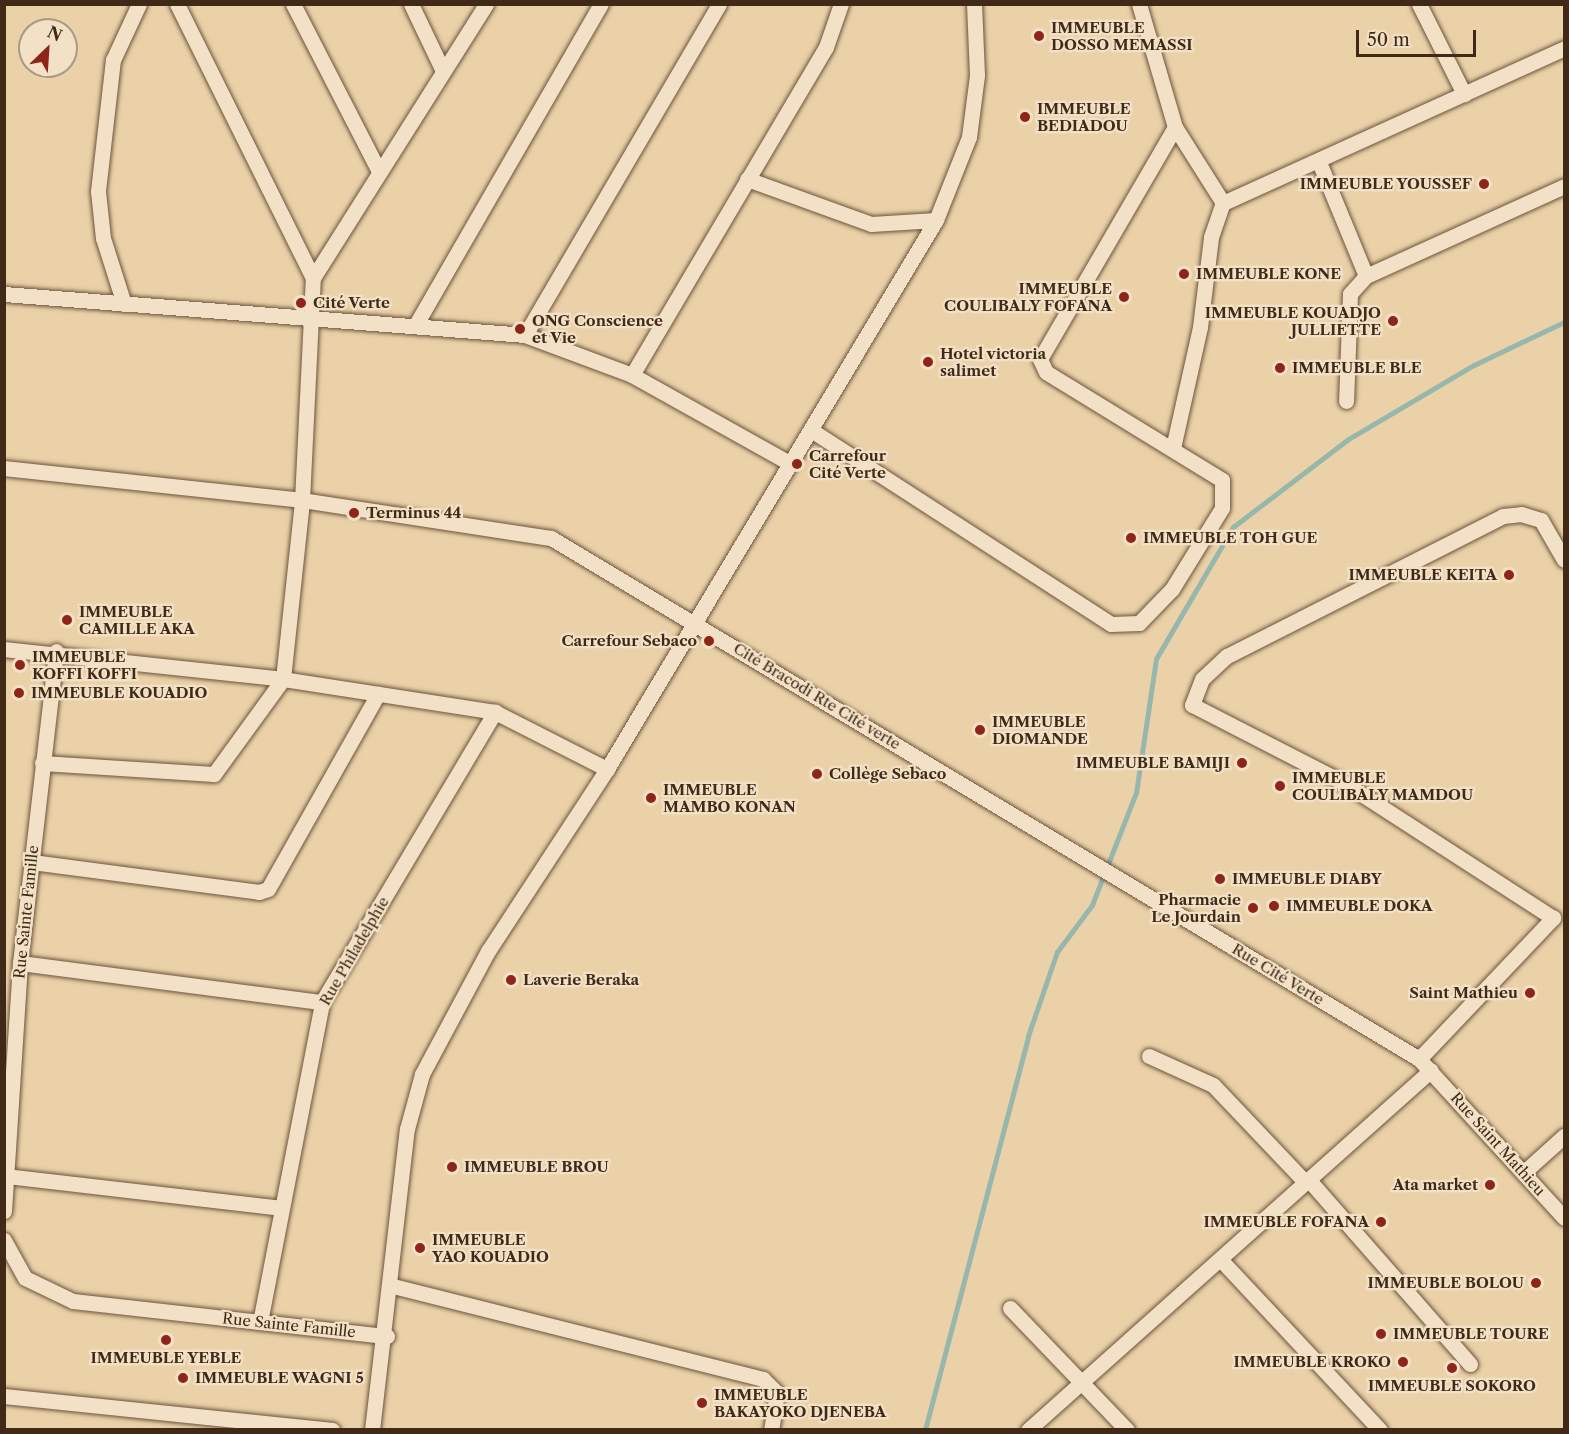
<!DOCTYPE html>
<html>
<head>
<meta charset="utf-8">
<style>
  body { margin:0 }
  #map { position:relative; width:1569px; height:1434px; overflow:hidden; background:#ebd1a8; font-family:"Libre Caslon Text",serif }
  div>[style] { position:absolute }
  .stream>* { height:4.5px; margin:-2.25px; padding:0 2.25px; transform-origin:2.25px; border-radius:2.25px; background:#98b7ac }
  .roads { filter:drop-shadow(0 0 2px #6b543b) drop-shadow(0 0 2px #6b543b) }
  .minor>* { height:15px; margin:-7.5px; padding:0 7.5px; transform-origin:7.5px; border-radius:7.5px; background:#f2e1c6 }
  .dots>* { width:16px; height:16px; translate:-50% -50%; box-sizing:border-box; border:3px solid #f2e1c6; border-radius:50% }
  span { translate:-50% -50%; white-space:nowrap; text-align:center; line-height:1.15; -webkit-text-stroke:4.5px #f2e1c6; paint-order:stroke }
  .poi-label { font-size:15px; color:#402a17; font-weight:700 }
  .left { translate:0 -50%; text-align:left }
  .right { translate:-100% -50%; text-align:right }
  .street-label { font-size:15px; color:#402a17 }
  .frame { position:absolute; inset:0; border:6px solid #402a17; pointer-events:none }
  .north { position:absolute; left:18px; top:18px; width:60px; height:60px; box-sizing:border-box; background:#f2e1c6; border:2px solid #ab9880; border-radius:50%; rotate:25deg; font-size:16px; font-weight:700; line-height:24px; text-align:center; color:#402a17 }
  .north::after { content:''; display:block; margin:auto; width:21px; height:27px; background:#8f2418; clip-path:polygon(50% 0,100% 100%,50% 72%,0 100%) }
  .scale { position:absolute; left:1356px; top:30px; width:120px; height:27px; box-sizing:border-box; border:3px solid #402a17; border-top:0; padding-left:8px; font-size:18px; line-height:21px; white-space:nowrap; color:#402a17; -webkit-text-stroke:4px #f2e1c6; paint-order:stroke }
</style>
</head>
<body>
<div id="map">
  <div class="stream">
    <div style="left:925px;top:1430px;width:407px;rotate:-75.3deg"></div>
    <div style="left:1028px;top:1036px;width:89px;rotate:-71deg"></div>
    <div style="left:1057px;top:952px;width:59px;rotate:-53.3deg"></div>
    <div style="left:1092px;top:905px;width:120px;rotate:-68.6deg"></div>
    <div style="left:1136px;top:793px;width:135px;rotate:-81.5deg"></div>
    <div style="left:1156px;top:659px;width:153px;rotate:-59.7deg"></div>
    <div style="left:1233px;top:527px;width:143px;rotate:-37.3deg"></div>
    <div style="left:1347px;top:440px;width:147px;rotate:-30.6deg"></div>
    <div style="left:1474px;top:365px;width:100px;rotate:-25.5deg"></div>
  </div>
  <div class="roads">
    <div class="minor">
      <div style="left:177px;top:4px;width:306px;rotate:63.6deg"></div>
      <div style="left:293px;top:4px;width:188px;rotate:62.8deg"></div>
      <div style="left:411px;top:4px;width:74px;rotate:64.5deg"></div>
      <div style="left:1139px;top:4px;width:128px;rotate:73.7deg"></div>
      <div style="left:1175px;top:127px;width:90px;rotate:57.7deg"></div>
      <div style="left:1419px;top:4px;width:101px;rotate:63.4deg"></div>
      <div style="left:1319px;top:162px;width:123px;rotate:67.6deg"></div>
      <div style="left:1366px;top:276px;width:24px;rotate:132deg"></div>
      <div style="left:1350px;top:294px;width:107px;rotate:92.1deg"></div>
      <div style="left:747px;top:179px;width:132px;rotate:19.9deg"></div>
      <div style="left:871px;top:224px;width:65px;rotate:-3.5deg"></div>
      <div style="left:1366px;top:276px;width:217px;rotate:-24.4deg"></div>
      <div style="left:4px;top:294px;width:523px;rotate:4.5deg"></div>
      <div style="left:525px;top:335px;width:114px;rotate:20.5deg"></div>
      <div style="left:632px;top:375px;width:182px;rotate:29.2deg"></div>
      <div style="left:124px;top:304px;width:69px;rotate:-107.7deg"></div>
      <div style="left:103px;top:238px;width:47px;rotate:-96.1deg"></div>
      <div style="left:98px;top:191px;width:132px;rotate:-83.5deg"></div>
      <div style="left:113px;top:60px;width:62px;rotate:-65.1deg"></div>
      <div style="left:415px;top:326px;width:372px;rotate:-60deg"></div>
      <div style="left:525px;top:335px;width:384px;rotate:-59.6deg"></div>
      <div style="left:632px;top:375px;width:381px;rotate:-59.4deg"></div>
      <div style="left:826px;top:47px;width:46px;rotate:-70.8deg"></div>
      <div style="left:811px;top:430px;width:357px;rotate:32.9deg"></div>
      <div style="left:1111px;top:624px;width:28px;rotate:-2deg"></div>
      <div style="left:1139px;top:623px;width:47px;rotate:-45.9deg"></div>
      <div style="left:1172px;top:589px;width:95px;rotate:-58.3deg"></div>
      <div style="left:1222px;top:508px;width:28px;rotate:-90deg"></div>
      <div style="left:1222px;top:480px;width:206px;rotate:-148.5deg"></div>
      <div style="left:1046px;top:372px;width:14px;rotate:-115deg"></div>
      <div style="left:1040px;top:359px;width:268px;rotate:-59.8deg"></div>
      <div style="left:1173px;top:448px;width:124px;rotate:-77.4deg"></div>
      <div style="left:1200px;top:327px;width:91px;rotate:-83deg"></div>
      <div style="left:1211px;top:237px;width:36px;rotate:-71deg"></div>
      <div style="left:1223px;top:203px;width:375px;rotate:-24.4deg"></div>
      <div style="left:4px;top:468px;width:300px;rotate:6.1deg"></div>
      <div style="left:302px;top:500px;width:252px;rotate:8.7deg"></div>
      <div style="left:551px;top:538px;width:1012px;rotate:30.97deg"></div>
      <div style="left:1419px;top:1059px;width:215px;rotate:47.6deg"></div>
      <div style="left:4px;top:649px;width:281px;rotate:6.1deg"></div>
      <div style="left:283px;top:679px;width:215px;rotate:8.8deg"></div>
      <div style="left:495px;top:712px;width:126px;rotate:27deg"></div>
      <div style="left:42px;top:763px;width:172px;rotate:3.7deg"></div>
      <div style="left:214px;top:774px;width:117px;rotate:-54deg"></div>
      <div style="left:283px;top:679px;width:180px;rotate:-83.9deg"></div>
      <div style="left:302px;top:500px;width:222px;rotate:-87.2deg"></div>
      <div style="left:313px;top:278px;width:324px;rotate:-57.7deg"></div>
      <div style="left:32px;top:862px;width:229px;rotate:7.5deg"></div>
      <div style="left:259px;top:892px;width:9px;rotate:-18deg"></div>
      <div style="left:268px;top:889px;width:224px;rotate:-60.6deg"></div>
      <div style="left:20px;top:963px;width:305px;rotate:7.4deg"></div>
      <div style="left:1149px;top:1056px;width:70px;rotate:24.4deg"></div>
      <div style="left:1213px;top:1085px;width:134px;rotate:46.5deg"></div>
      <div style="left:1419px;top:1059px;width:195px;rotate:-46.5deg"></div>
      <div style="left:1553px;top:918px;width:247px;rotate:-147.1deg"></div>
      <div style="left:1346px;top:784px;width:173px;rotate:-152.8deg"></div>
      <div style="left:1192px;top:705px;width:28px;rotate:-69deg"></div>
      <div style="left:1202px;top:679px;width:34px;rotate:-43deg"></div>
      <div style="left:1227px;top:656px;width:309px;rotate:-26.9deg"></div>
      <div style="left:1503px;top:516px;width:18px;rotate:-6deg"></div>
      <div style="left:1521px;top:514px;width:21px;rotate:17deg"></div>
      <div style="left:1541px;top:520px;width:46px;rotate:60.1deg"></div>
      <div style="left:1524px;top:1172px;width:54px;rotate:-42deg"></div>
      <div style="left:6px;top:1176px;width:277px;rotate:6.6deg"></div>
      <div style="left:1308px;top:1179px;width:246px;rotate:48.8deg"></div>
      <div style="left:4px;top:1211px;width:249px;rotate:-86.3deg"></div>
      <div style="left:20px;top:963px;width:314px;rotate:-83.4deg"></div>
      <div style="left:4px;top:1240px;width:43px;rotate:61.1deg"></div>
      <div style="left:25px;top:1278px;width:53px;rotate:25.6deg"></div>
      <div style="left:73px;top:1301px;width:316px;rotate:6.4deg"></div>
      <div style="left:1220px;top:1259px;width:234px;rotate:46.9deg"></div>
      <div style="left:389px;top:1285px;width:386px;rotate:14.1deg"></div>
      <div style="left:763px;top:1379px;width:20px;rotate:45deg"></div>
      <div style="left:777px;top:1393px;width:37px;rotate:99deg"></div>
      <div style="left:1010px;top:1308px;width:169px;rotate:46.2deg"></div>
      <div style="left:260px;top:1322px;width:326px;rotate:-79deg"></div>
      <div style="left:322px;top:1002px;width:338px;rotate:-59.2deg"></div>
      <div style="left:4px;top:1396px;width:330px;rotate:5.9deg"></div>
      <div style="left:372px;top:1430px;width:303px;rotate:-83.4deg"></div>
      <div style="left:407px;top:1129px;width:57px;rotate:-74.7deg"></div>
      <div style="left:422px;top:1074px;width:140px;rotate:-61.8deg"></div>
      <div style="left:488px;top:951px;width:217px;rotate:-56.8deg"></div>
      <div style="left:607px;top:769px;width:640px;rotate:-59.07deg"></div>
      <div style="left:936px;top:220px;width:89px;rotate:-68.3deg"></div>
      <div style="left:969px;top:137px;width:63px;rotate:-82.6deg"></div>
      <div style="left:977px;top:75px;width:71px;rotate:-92.4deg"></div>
      <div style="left:1028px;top:1430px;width:540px;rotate:-41.77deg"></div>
    </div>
  </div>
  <div class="dots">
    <div style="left:1039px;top:36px;background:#8f2418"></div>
    <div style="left:1025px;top:117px;background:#8f2418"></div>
    <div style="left:1484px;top:184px;background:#8f2418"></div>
    <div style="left:1184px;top:274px;background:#8f2418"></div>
    <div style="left:1124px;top:297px;background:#8f2418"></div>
    <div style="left:301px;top:303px;background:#8f2418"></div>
    <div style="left:1393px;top:321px;background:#8f2418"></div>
    <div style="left:520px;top:329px;background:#8f2418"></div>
    <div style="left:928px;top:362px;background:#8f2418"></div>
    <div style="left:1280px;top:368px;background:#8f2418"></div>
    <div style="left:797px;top:464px;background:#8f2418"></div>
    <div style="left:354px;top:513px;background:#8f2418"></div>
    <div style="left:1131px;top:538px;background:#8f2418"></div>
    <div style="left:1509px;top:575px;background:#8f2418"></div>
    <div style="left:67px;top:620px;background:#8f2418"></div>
    <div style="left:709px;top:641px;background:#8f2418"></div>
    <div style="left:20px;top:665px;background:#8f2418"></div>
    <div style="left:19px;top:693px;background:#8f2418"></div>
    <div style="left:980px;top:730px;background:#8f2418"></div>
    <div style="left:1242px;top:763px;background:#8f2418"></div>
    <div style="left:817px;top:774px;background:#8f2418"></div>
    <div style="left:1280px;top:786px;background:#8f2418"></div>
    <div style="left:651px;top:798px;background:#8f2418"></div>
    <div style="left:1220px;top:879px;background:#8f2418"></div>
    <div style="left:1274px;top:906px;background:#8f2418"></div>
    <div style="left:1253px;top:908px;background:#8f2418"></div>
    <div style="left:511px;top:980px;background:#8f2418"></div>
    <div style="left:1530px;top:993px;background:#8f2418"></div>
    <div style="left:452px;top:1167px;background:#8f2418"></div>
    <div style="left:1490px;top:1185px;background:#8f2418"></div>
    <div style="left:1381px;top:1222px;background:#8f2418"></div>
    <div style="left:420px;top:1248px;background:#8f2418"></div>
    <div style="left:1536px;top:1283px;background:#8f2418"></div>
    <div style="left:1381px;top:1334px;background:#8f2418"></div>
    <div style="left:166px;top:1340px;background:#8f2418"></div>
    <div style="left:1403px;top:1362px;background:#8f2418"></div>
    <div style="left:1452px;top:1368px;background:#8f2418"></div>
    <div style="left:183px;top:1378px;background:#8f2418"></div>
    <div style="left:702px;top:1403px;background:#8f2418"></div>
  </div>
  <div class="poi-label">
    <span class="left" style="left:1051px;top:36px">IMMEUBLE<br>DOSSO MEMASSI</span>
    <span class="left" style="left:1037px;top:117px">IMMEUBLE<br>BEDIADOU</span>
    <span class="right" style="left:1472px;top:184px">IMMEUBLE YOUSSEF</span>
    <span class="left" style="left:1196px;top:274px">IMMEUBLE KONE</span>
    <span class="right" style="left:1112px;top:297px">IMMEUBLE<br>COULIBALY FOFANA</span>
    <span class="left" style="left:313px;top:303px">Cité Verte</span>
    <span class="right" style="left:1381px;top:321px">IMMEUBLE KOUADJO<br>JULLIETTE</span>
    <span class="left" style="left:532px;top:329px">ONG Conscience<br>et Vie</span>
    <span class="left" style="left:940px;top:362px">Hotel victoria<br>salimet</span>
    <span class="left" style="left:1292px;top:368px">IMMEUBLE BLE</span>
    <span class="left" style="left:809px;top:464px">Carrefour<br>Cité Verte</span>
    <span class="left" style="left:366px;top:513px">Terminus 44</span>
    <span class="left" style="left:1143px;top:538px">IMMEUBLE TOH GUE</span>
    <span class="right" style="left:1497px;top:575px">IMMEUBLE KEITA</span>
    <span class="left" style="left:79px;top:620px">IMMEUBLE<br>CAMILLE AKA</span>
    <span class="right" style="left:697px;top:641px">Carrefour Sebaco</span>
    <span class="left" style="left:32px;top:665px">IMMEUBLE<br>KOFFI KOFFI</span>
    <span class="left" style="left:31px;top:693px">IMMEUBLE KOUADIO</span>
    <span class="left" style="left:992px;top:730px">IMMEUBLE<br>DIOMANDE</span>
    <span class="right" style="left:1230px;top:763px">IMMEUBLE BAMIJI</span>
    <span class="left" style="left:829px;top:774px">Collège Sebaco</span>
    <span class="left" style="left:1292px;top:786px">IMMEUBLE<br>COULIBALY MAMDOU</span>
    <span class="left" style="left:663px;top:798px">IMMEUBLE<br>MAMBO KONAN</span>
    <span class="left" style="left:1232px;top:879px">IMMEUBLE DIABY</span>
    <span class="right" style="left:1241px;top:908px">Pharmacie<br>Le Jourdain</span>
    <span class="left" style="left:1286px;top:906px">IMMEUBLE DOKA</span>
    <span class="left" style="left:523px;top:980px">Laverie Beraka</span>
    <span class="right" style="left:1518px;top:993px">Saint Mathieu</span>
    <span class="left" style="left:464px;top:1167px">IMMEUBLE BROU</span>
    <span class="right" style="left:1478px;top:1185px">Ata market</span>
    <span class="right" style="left:1369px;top:1222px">IMMEUBLE FOFANA</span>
    <span class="left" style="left:432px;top:1248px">IMMEUBLE<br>YAO KOUADIO</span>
    <span class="right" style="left:1524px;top:1283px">IMMEUBLE BOLOU</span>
    <span class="left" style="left:1393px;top:1334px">IMMEUBLE TOURE</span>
    <span style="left:166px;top:1358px">IMMEUBLE YEBLE</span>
    <span class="right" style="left:1391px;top:1362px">IMMEUBLE KROKO</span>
    <span class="left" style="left:195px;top:1378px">IMMEUBLE WAGNI 5</span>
    <span style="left:1452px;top:1386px">IMMEUBLE SOKORO</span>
    <span class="left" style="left:714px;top:1403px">IMMEUBLE<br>BAKAYOKO DJENEBA</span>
  </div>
  <div class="street-label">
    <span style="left:817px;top:696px;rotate:31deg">Cité Bracodi Rte Cité verte</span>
    <span style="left:26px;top:912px;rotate:-84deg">Rue Sainte Famille</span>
    <span style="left:354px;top:951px;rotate:-60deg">Rue Philadelphie</span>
    <span style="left:1278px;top:974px;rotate:31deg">Rue Cité Verte</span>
    <span style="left:1498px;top:1144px;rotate:48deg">Rue Saint Mathieu</span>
    <span style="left:289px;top:1325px;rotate:6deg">Rue Sainte Famille</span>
  </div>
  <div class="frame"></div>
  <div class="north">N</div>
  <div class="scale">50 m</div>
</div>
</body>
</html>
